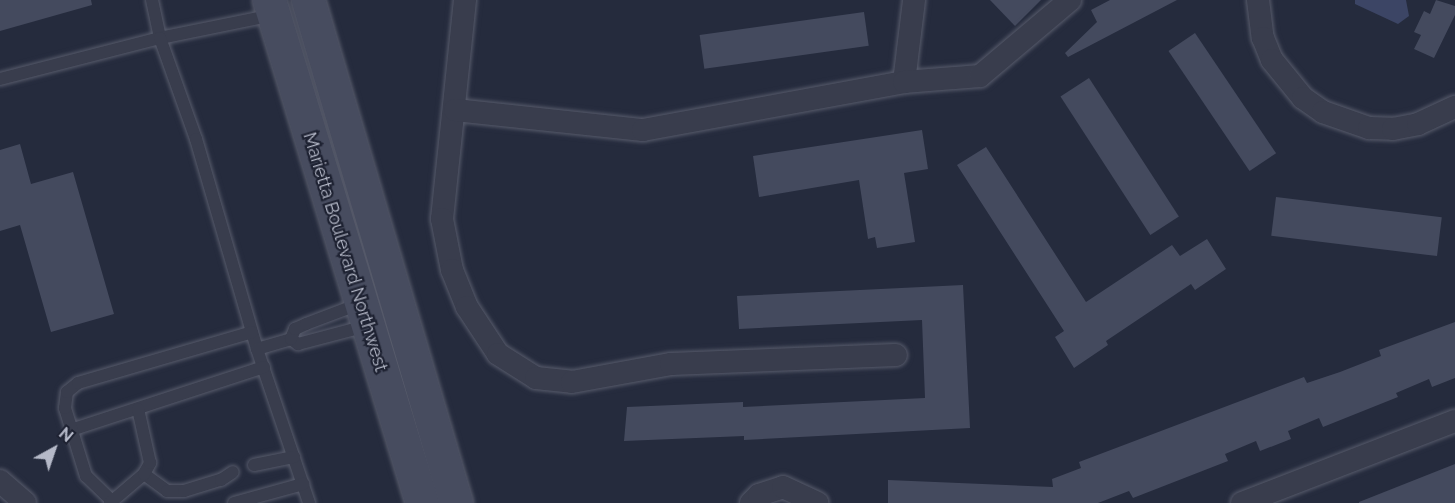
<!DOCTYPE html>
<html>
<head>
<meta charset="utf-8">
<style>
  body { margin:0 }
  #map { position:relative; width:1455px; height:503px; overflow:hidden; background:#252b3d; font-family:Raleway,sans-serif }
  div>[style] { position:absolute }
  .water>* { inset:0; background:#3c4565 }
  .building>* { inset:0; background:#444a5e; transform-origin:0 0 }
  .roads { filter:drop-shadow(0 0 2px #575b6b) drop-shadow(0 0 2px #575b6b) }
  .service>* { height:12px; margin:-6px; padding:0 6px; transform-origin:6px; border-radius:6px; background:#393d4d }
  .minor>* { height:22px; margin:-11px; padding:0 11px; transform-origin:11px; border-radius:11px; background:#393d4d }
  .secondary>* { height:33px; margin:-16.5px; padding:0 16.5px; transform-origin:16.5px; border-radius:16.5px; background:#474c5f }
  span { translate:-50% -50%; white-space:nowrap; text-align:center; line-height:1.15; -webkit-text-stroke:4.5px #1e2232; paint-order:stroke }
  .street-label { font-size:18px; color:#b5b9c8 }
  .north { position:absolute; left:24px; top:419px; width:60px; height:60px; -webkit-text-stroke:4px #1e2232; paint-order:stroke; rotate:40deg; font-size:16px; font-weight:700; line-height:24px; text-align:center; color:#b5b9c8 }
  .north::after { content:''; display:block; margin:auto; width:21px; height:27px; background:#b5b9c8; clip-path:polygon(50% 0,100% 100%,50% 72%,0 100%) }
</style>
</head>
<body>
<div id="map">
  <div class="water">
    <div style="clip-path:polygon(1355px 0,1406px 0,1409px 16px,1398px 24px,1355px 4px)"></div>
  </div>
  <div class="building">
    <div style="clip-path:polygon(0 0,91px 0,92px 5px,0 31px)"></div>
    <div style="clip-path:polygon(990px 0,1041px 0,1015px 26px)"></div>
    <div style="clip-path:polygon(1110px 0,1177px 0,1068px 57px,1065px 53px,1097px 22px,1091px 10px)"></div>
    <div style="clip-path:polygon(1436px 0,1455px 6px,1455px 15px,1434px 58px,1414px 49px,1421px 35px,1414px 32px,1424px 11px,1430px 14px)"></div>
    <div style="left:864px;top:12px;width:34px;height:166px;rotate:82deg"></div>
    <div style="left:1195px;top:33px;width:145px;height:32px;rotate:56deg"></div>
    <div style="left:1089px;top:78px;width:165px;height:34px;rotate:57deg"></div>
    <div style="clip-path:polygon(922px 130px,928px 169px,904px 173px,915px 242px,877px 248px,875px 237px,868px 239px,859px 180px,759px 197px,753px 156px)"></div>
    <div style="clip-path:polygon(20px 144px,31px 184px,73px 172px,114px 314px,51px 332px,20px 225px,0 231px,0 150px)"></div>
    <div style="clip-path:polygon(986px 147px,1086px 302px,1172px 245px,1180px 256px,1207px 239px,1226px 269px,1195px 290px,1191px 284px,1106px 341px,1108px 345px,1074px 368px,1055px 337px,1064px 331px,957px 165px)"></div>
    <div style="left:1276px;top:197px;width:167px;height:39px;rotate:7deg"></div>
    <div style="clip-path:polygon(963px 285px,970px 428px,744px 440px,744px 436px,624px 441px,627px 407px,743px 402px,743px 407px,925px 398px,922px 320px,739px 329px,737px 296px)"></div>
    <div style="clip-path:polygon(1455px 322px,1455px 378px,1432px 387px,1429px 379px,1396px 393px,1398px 397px,1323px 427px,1319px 418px,1288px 431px,1291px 439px,1260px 451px,1256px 441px,1225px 454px,1228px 461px,1133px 498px,1129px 491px,1098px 503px,888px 503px,888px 480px,1053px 487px,1052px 479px,1081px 468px,1079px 462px,1304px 377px,1307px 383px,1340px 372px,1381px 356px,1379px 350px)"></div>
    <div style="clip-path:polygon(1455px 464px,1455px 503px,1359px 503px,1359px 502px)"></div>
  </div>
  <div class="roads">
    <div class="service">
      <div style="left:152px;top:0;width:39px;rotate:78deg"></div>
      <div style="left:160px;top:38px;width:115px;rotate:-11.5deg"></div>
      <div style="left:0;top:79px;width:165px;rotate:-14.4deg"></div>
      <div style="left:160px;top:38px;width:107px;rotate:70.4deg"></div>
      <div style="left:196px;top:139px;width:219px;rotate:73.8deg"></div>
      <div style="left:257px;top:349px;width:35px;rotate:-16deg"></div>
      <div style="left:291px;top:339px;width:9px;rotate:36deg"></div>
      <div style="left:298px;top:344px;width:70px;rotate:-14.8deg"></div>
      <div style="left:291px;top:339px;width:11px;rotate:-68deg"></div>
      <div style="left:295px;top:329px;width:12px;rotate:-24deg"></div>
      <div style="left:306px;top:324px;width:57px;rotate:-20.7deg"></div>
      <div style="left:257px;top:349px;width:163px;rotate:71.3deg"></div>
      <div style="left:71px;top:430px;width:203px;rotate:-18.1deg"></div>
      <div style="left:254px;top:465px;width:41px;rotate:-11.3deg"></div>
      <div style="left:144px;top:474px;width:29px;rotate:36deg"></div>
      <div style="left:167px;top:491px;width:17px"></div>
      <div style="left:184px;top:491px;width:39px;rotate:-17deg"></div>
      <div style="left:221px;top:480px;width:14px;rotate:-34deg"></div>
      <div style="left:111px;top:500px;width:35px;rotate:-136deg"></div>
      <div style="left:86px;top:476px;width:71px;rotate:-107.2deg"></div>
      <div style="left:65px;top:408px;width:16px;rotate:-83deg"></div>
      <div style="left:67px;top:392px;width:14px;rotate:-39deg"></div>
      <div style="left:78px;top:383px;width:181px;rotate:-16.3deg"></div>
      <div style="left:110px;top:503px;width:45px;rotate:-40.5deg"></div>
      <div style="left:144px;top:474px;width:13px;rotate:-61deg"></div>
      <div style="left:150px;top:463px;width:55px;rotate:-102.5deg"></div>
      <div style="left:234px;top:503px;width:72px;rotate:-15.4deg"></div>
    </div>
    <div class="minor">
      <div style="left:465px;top:0;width:220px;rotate:96deg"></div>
      <div style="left:442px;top:219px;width:52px;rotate:78.9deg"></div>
      <div style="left:452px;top:270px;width:40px;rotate:68deg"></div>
      <div style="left:467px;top:307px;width:56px;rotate:56.6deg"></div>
      <div style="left:498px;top:354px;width:45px;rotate:32.3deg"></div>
      <div style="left:536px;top:378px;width:36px;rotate:6deg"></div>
      <div style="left:572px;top:382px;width:101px;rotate:-10.3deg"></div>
      <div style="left:671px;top:364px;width:225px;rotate:-2.3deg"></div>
      <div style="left:1258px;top:0;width:38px;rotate:83deg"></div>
      <div style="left:1263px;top:38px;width:24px;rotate:68deg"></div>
      <div style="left:1272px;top:60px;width:49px;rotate:50.8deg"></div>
      <div style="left:1303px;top:98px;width:24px;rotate:35deg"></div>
      <div style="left:1323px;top:112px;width:49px;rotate:19.2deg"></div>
      <div style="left:1369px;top:128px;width:24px;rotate:2deg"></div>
      <div style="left:1393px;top:129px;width:25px;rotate:-11deg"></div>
      <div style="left:1418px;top:124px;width:41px;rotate:-24.7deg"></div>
      <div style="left:904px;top:82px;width:83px;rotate:-83deg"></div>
      <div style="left:455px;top:110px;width:189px;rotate:6.1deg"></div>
      <div style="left:643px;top:130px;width:265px;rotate:-10.4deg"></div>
      <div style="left:904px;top:82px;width:76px;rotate:-4.5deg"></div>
      <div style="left:980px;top:76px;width:118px;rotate:-40.2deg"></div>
      <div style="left:0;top:481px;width:33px;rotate:41deg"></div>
      <div style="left:751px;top:503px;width:11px;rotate:-45deg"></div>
      <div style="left:759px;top:495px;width:25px;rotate:-18deg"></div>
      <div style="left:783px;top:487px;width:38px;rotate:25deg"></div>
      <div style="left:1242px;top:503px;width:228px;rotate:-21.1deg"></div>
    </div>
    <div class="secondary">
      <div style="left:269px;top:0;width:526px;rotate:73.08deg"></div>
      <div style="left:308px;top:0;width:524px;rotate:73.6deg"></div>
    </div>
  </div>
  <div class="street-label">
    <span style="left:345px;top:252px;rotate:73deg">Marietta Boulevard Northwest</span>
  </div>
  <div class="north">N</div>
</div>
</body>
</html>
